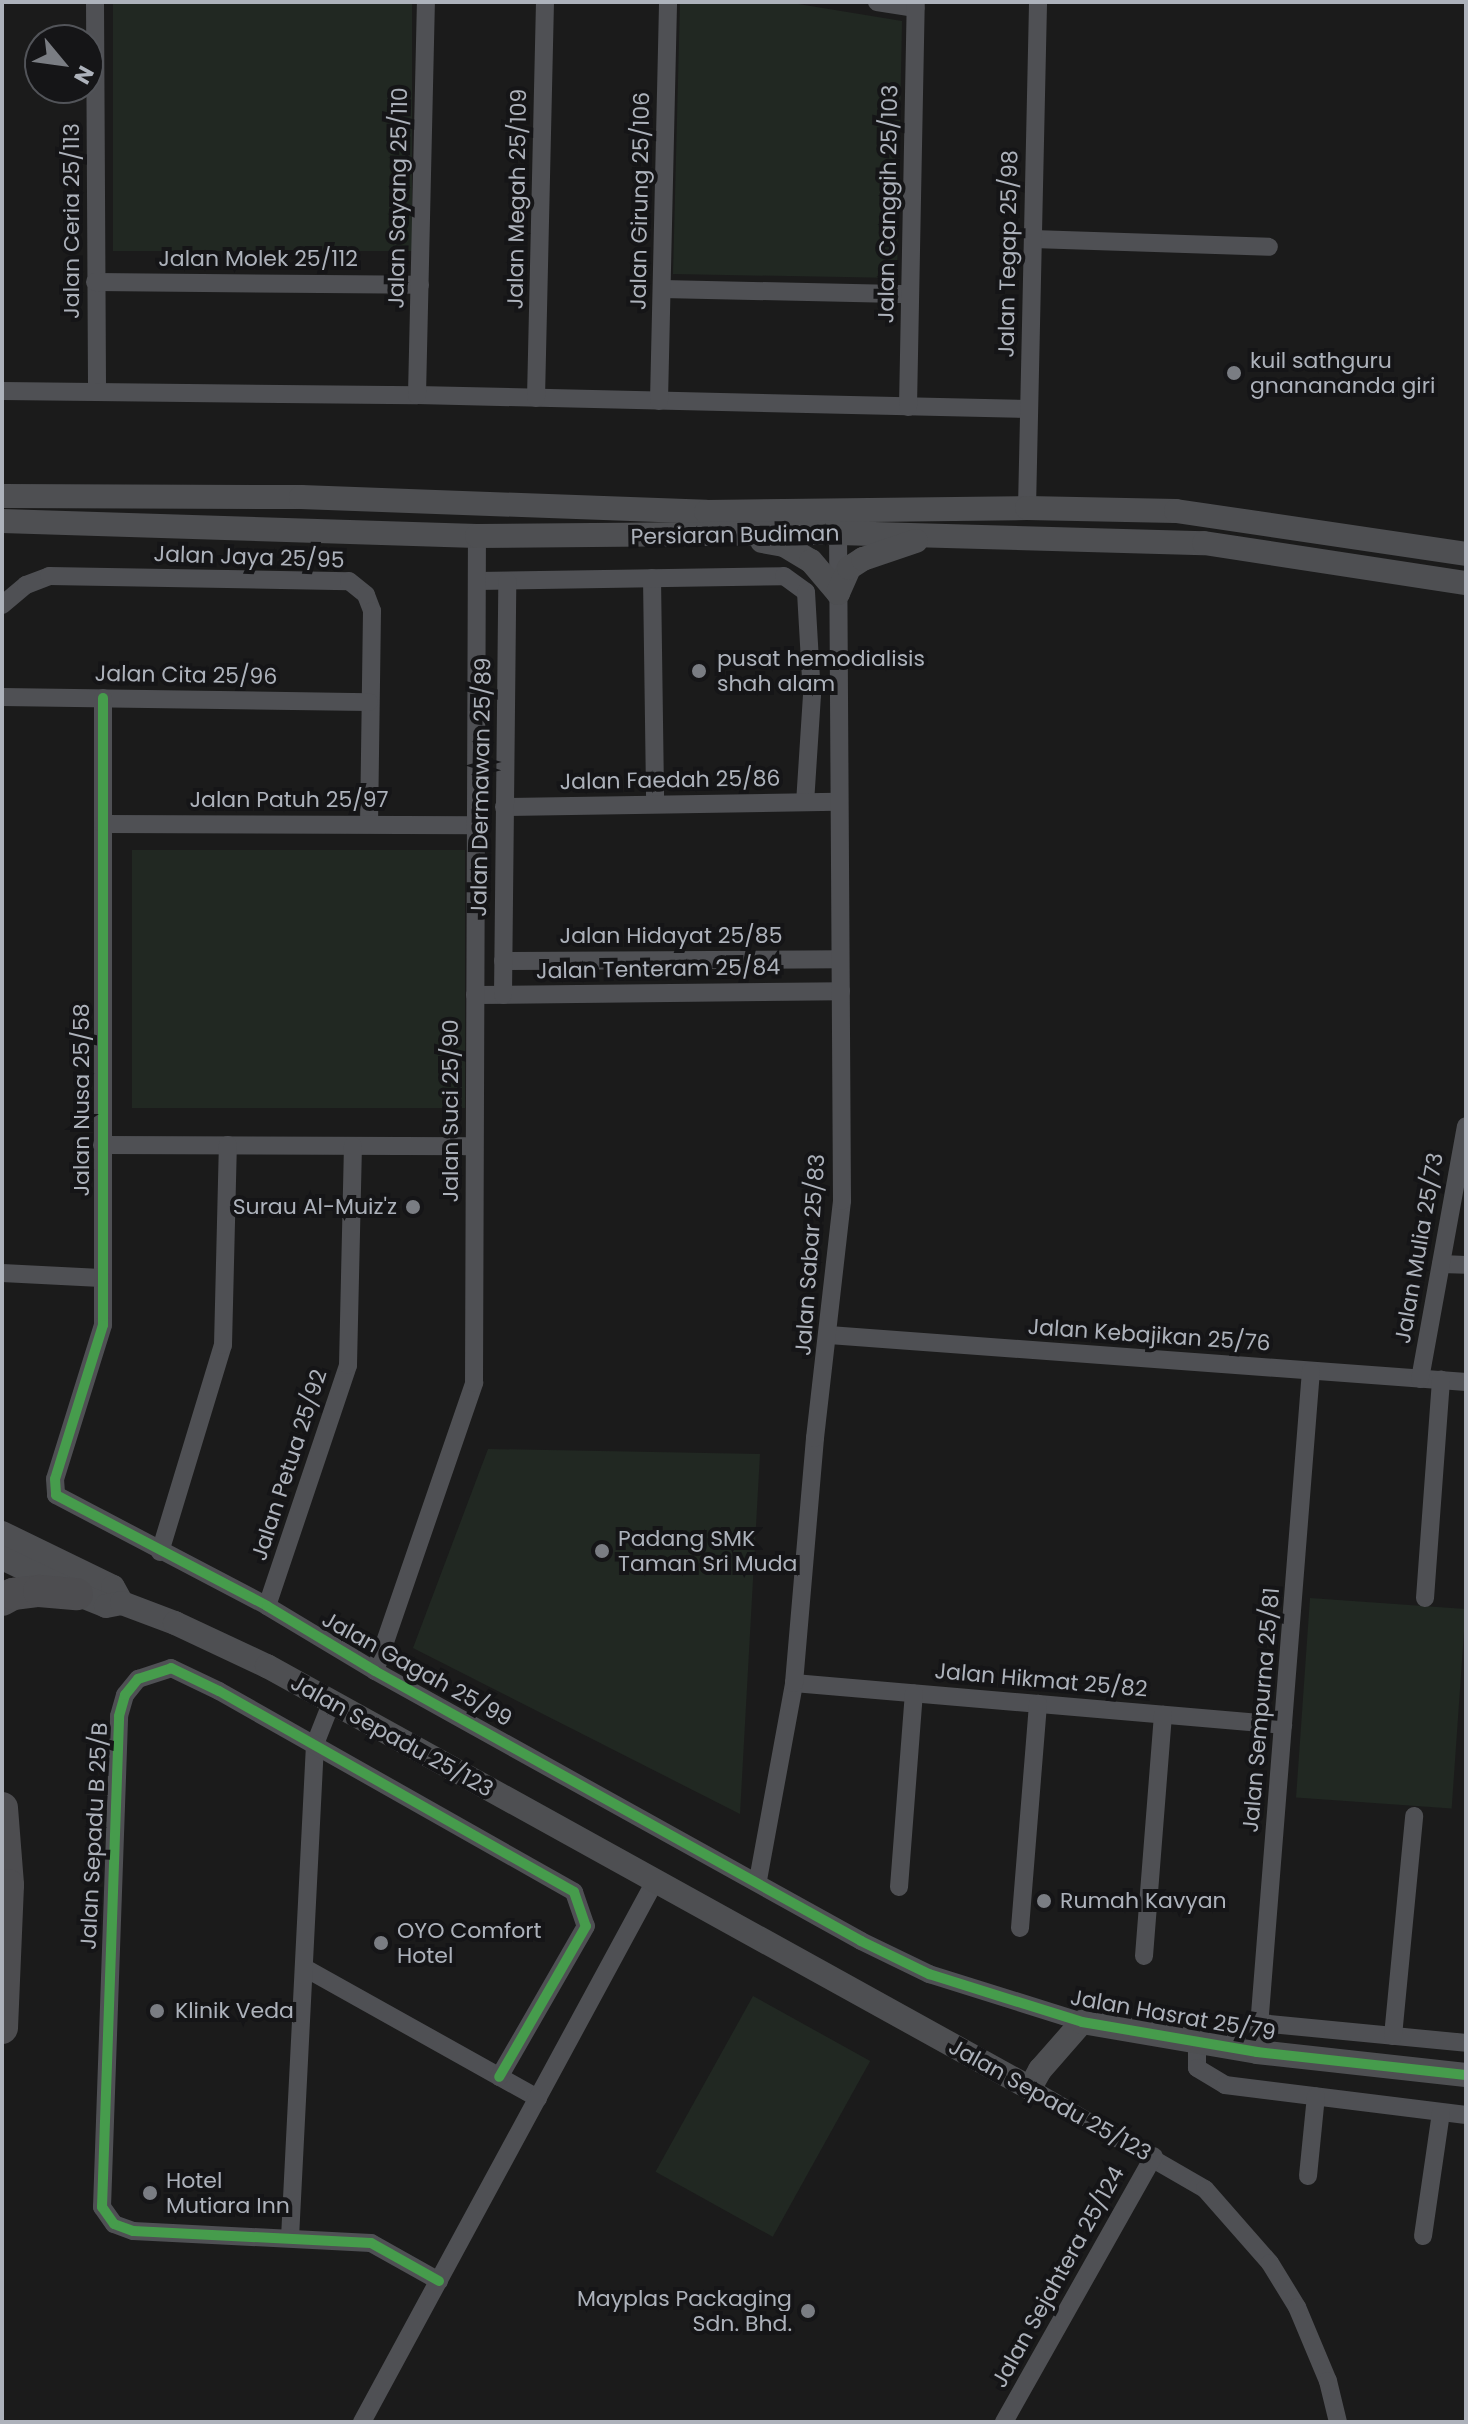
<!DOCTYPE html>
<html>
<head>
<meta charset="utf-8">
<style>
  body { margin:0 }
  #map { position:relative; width:1468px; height:2424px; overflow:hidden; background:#1b1b1b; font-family:Poppins,sans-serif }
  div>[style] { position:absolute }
  .green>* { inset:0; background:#212822; transform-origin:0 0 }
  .street>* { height:18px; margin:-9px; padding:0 9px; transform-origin:9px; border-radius:9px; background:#4f5054 }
  .secondary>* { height:24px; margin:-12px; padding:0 12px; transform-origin:12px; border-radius:12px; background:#4e4f52 }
  .highway>* { height:32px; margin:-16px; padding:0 16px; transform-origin:16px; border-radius:16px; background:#4d4d50 }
  .cycleway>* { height:10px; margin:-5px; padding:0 5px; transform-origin:5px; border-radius:5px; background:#469c4c }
  .dots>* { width:22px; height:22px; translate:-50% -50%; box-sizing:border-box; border:4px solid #151517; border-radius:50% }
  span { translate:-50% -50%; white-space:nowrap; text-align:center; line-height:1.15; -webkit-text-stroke:8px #151517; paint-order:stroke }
  .street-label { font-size:22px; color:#adb2bb }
  .poi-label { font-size:22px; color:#adb2bb }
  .left { translate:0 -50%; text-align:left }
  .right { translate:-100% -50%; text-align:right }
  .frame { position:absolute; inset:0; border:4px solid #adb2bb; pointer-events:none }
  .north { position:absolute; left:24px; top:24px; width:80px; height:80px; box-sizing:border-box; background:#151517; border:2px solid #525459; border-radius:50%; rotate:119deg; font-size:22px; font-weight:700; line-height:32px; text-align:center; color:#adb2bb }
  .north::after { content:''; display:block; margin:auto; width:28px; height:36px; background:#7a7d83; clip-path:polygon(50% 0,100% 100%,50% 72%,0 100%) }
</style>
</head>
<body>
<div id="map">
  <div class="green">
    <div style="left:113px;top:2px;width:299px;height:249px"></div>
    <div style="clip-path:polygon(680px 2px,786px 2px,902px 21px,897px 278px,673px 274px)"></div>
    <div style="left:465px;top:850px;width:258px;height:333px;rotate:90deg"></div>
    <div style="clip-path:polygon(488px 1449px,760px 1454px,740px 1814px,413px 1648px)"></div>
    <div style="left:1310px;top:1598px;width:156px;height:200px;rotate:4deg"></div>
    <div style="left:753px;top:1996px;width:134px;height:201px;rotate:29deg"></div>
  </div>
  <div class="street">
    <div style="left:95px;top:2px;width:390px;rotate:89.7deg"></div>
    <div style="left:877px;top:2px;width:39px;rotate:9deg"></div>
    <div style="left:1033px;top:239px;width:236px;rotate:1.9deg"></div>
    <div style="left:95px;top:282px;width:325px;rotate:0.5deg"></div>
    <div style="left:662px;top:289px;width:248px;rotate:1.2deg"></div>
    <div style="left:2px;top:391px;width:415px;rotate:0.6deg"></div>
    <div style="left:417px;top:395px;width:612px;rotate:1.31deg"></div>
    <div style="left:417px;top:395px;width:393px;rotate:-88.7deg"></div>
    <div style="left:536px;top:398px;width:396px;rotate:-88.7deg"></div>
    <div style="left:659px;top:401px;width:399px;rotate:-88.7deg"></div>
    <div style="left:908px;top:407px;width:405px;rotate:-88.9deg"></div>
    <div style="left:1027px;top:508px;width:506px;rotate:-88.75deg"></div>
    <div style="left:652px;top:578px;width:226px;rotate:89.2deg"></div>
    <div style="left:477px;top:581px;width:307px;rotate:-0.9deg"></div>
    <div style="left:784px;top:576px;width:27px;rotate:36deg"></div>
    <div style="left:806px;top:592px;width:103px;rotate:86.7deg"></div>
    <div style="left:812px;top:695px;width:107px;rotate:93.7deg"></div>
    <div style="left:2px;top:605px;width:31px;rotate:-40deg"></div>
    <div style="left:26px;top:585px;width:25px;rotate:-21deg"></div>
    <div style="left:49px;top:576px;width:300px;rotate:1deg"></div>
    <div style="left:349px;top:581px;width:22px;rotate:39deg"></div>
    <div style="left:366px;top:595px;width:17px;rotate:69deg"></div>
    <div style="left:372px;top:611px;width:213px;rotate:90.8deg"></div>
    <div style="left:2px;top:697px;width:367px;rotate:0.8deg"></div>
    <div style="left:103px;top:698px;width:627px;rotate:90deg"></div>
    <div style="left:103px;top:1325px;width:161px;rotate:107.3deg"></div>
    <div style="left:55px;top:1479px;width:16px;rotate:86deg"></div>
    <div style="left:56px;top:1495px;width:238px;rotate:27.7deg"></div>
    <div style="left:267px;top:1606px;width:126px;rotate:31deg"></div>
    <div style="left:375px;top:1671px;width:556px;rotate:29.05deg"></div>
    <div style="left:861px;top:1941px;width:76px;rotate:25.9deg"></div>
    <div style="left:929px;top:1974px;width:160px;rotate:17.4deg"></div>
    <div style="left:504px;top:807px;width:333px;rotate:-0.9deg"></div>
    <div style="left:103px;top:824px;width:373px;rotate:0.2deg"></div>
    <div style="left:503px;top:961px;width:337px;rotate:-0.3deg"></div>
    <div style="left:475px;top:995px;width:366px;rotate:-0.6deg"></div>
    <div style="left:503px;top:995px;width:414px;rotate:-89.4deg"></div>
    <div style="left:102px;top:1145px;width:372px;rotate:0.2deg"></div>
    <div style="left:1441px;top:1264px;width:25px;rotate:2deg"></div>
    <div style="left:2px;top:1273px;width:99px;rotate:2.9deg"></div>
    <div style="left:829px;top:1335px;width:639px;rotate:4.22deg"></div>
    <div style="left:1420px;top:1379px;width:257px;rotate:-79.7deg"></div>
    <div style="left:160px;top:1552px;width:216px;rotate:-73.1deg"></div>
    <div style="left:223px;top:1345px;width:200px;rotate:-88.6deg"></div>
    <div style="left:1425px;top:1598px;width:219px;rotate:-85.8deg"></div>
    <div style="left:267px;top:1606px;width:254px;rotate:-71.4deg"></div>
    <div style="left:348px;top:1365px;width:219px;rotate:-88.7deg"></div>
    <div style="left:375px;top:1671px;width:305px;rotate:-71deg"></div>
    <div style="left:474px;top:1383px;width:847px;rotate:-89.8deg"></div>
    <div style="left:794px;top:1683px;width:491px;rotate:4.9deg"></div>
    <div style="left:758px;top:1880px;width:200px;rotate:-79.6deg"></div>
    <div style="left:794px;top:1683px;width:246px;rotate:-85.1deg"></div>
    <div style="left:815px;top:1438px;width:239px;rotate:-83.5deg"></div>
    <div style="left:842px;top:1201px;width:668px;rotate:-90.34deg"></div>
    <div style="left:899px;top:1887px;width:194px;rotate:-85.6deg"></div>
    <div style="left:1020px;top:1928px;width:225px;rotate:-85.4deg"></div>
    <div style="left:1144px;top:1956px;width:242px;rotate:-85.5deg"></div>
    <div style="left:305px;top:1968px;width:267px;rotate:29.2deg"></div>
    <div style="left:1260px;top:2023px;width:207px;rotate:5.5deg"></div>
    <div style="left:1393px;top:2036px;width:221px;rotate:-84.5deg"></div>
    <div style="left:1197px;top:2042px;width:26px;rotate:90deg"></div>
    <div style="left:1197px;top:2068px;width:33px;rotate:31deg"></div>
    <div style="left:1225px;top:2085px;width:243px;rotate:7.1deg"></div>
    <div style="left:1257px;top:2052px;width:683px;rotate:-85.47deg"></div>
    <div style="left:1030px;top:2088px;width:202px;rotate:30deg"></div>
    <div style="left:1205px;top:2189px;width:98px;rotate:48.7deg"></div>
    <div style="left:1270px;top:2263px;width:52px;rotate:58.5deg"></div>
    <div style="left:1297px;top:2307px;width:80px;rotate:67.3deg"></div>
    <div style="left:1328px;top:2381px;width:42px;rotate:76.3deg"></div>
    <div style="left:1308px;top:2176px;width:80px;rotate:-84.3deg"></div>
    <div style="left:1423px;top:2236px;width:125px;rotate:-81.7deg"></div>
    <div style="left:290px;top:2238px;width:495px;rotate:-87.1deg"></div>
    <div style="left:315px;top:1744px;width:46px;rotate:-68.4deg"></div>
    <div style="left:439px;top:2281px;width:78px;rotate:-150.8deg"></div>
    <div style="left:371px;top:2243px;width:238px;rotate:-177.1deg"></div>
    <div style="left:133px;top:2231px;width:20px;rotate:-160deg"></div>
    <div style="left:114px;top:2224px;width:21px;rotate:-125deg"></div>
    <div style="left:102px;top:2207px;width:491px;rotate:-88deg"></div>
    <div style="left:119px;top:1716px;width:22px;rotate:-74deg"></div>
    <div style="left:125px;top:1695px;width:21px;rotate:-51deg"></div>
    <div style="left:138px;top:1679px;width:35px;rotate:-18deg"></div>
    <div style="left:171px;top:1668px;width:53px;rotate:25.6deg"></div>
    <div style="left:219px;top:1691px;width:408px;rotate:29.5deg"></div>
    <div style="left:574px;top:1892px;width:36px;rotate:71deg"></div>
    <div style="left:586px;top:1926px;width:174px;rotate:119.9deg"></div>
    <div style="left:362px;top:2422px;width:613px;rotate:-61.55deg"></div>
    <div style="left:1004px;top:2422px;width:305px;rotate:-60.6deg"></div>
  </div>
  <div class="secondary">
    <div style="left:2px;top:496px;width:299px;rotate:0.2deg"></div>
    <div style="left:301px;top:497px;width:405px;rotate:2.1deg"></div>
    <div style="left:706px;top:512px;width:321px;rotate:-0.7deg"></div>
    <div style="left:1027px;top:508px;width:149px;rotate:1.2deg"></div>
    <div style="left:1176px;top:511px;width:293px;rotate:8.4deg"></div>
    <div style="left:2px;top:521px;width:475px;rotate:1.8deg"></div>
    <div style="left:477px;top:536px;width:361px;rotate:-0.5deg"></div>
    <div style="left:838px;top:533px;width:366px;rotate:1.6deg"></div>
    <div style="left:1204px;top:543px;width:265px;rotate:8.7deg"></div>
    <div style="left:762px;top:541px;width:22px;rotate:10deg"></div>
    <div style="left:784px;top:545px;width:31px;rotate:31deg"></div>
    <div style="left:811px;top:561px;width:42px;rotate:49.8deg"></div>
    <div style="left:838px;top:593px;width:27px;rotate:-66deg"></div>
    <div style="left:849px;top:568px;width:17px;rotate:-33deg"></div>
    <div style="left:863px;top:559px;width:56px;rotate:-18.8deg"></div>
    <div style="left:2px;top:1533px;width:123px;rotate:25.9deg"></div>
    <div style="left:113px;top:1587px;width:18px;rotate:61deg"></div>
    <div style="left:2px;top:1558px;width:83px;rotate:25.6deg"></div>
    <div style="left:77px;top:1594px;width:31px;rotate:22deg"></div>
    <div style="left:106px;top:1606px;width:16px;rotate:-11deg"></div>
    <div style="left:122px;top:1603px;width:57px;rotate:20.7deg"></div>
    <div style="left:175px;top:1623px;width:102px;rotate:25.1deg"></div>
    <div style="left:267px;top:1666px;width:872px;rotate:28.95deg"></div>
    <div style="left:1030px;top:2088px;width:21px;rotate:-61deg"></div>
    <div style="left:1040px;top:2070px;width:64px;rotate:-48.8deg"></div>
    <div style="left:1082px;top:2022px;width:178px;rotate:9.7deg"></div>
    <div style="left:1257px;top:2052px;width:210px;rotate:6.3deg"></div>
  </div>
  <div class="highway">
    <div style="left:2px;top:1600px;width:13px;rotate:-29deg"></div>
    <div style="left:13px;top:1594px;width:26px;rotate:-7deg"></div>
    <div style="left:39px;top:1591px;width:38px;rotate:5deg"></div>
    <div style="left:2px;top:1808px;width:77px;rotate:85.5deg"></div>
    <div style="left:8px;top:1885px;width:143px;rotate:92.4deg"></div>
  </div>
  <div class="cycleway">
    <div style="left:103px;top:698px;width:627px;rotate:90deg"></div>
    <div style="left:103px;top:1325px;width:161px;rotate:107.3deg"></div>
    <div style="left:55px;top:1479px;width:16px;rotate:86deg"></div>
    <div style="left:56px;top:1495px;width:238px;rotate:27.7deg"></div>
    <div style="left:267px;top:1606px;width:126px;rotate:31deg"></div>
    <div style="left:375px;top:1671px;width:556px;rotate:29.05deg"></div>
    <div style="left:861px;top:1941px;width:76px;rotate:25.9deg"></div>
    <div style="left:929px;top:1974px;width:160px;rotate:17.4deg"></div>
    <div style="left:1082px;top:2022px;width:178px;rotate:9.7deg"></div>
    <div style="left:1257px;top:2052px;width:210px;rotate:6.3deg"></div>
    <div style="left:439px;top:2281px;width:78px;rotate:-150.8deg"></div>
    <div style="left:371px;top:2243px;width:238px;rotate:-177.1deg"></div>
    <div style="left:133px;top:2231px;width:20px;rotate:-160deg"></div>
    <div style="left:114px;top:2224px;width:21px;rotate:-125deg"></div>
    <div style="left:102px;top:2207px;width:491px;rotate:-88deg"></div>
    <div style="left:119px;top:1716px;width:22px;rotate:-74deg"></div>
    <div style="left:125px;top:1695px;width:21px;rotate:-51deg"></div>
    <div style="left:138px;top:1679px;width:35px;rotate:-18deg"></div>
    <div style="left:171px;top:1668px;width:53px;rotate:25.6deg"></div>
    <div style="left:219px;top:1691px;width:408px;rotate:29.5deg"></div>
    <div style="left:574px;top:1892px;width:36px;rotate:71deg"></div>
    <div style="left:586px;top:1926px;width:174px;rotate:119.9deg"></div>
  </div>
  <div class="dots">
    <div style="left:1234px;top:373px;background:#7a7d83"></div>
    <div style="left:699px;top:671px;background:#7a7d83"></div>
    <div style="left:413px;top:1207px;background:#7a7d83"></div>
    <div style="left:602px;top:1551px;background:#7a7d83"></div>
    <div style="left:1044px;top:1901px;background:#7a7d83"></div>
    <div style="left:381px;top:1943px;background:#7a7d83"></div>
    <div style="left:157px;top:2011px;background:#7a7d83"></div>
    <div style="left:150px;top:2193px;background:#7a7d83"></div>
    <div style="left:808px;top:2311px;background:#7a7d83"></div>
  </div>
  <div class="street-label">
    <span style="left:398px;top:198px;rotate:-89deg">Jalan Sayang 25/110</span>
    <span style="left:517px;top:199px;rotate:-89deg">Jalan Megah 25/109</span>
    <span style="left:640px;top:201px;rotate:-89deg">Jalan Girung 25/106</span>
    <span style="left:888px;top:204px;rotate:-89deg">Jalan Canggih 25/103</span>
    <span style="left:72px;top:221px;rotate:-90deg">Jalan Ceria 25/113</span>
    <span style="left:1008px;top:254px;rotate:-89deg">Jalan Tegap 25/98</span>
    <span style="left:258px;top:259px">Jalan Molek 25/112</span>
    <span style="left:735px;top:535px;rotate:-1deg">Persiaran Budiman</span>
    <span style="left:249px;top:557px;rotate:2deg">Jalan Jaya 25/95</span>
    <span style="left:186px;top:675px;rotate:1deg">Jalan Cita 25/96</span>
    <span style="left:670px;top:780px;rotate:-1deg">Jalan Faedah 25/86</span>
    <span style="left:481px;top:787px;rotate:-89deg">Jalan Dermawan 25/89</span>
    <span style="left:289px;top:800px">Jalan Patuh 25/97</span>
    <span style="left:671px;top:936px">Jalan Hidayat 25/85</span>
    <span style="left:658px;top:969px;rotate:-1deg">Jalan Tenteram 25/84</span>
    <span style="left:82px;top:1100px;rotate:-90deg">Jalan Nusa 25/58</span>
    <span style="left:451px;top:1111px;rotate:-90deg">Jalan Suci 25/90</span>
    <span style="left:1419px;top:1248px;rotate:-80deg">Jalan Mulia 25/73</span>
    <span style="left:810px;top:1255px;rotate:-86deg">Jalan Sabar 25/83</span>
    <span style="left:1149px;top:1335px;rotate:4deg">Jalan Kebajikan 25/76</span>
    <span style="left:289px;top:1465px;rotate:-72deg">Jalan Petua 25/92</span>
    <span style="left:417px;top:1669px;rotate:29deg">Jalan Gagah 25/99</span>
    <span style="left:1041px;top:1680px;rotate:5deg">Jalan Hikmat 25/82</span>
    <span style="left:1261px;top:1710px;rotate:-85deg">Jalan Sempurna 25/81</span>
    <span style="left:392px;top:1736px;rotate:29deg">Jalan Sepadu 25/123</span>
    <span style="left:94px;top:1836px;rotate:-87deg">Jalan Sepadu B 25/B</span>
    <span style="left:1173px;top:2015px;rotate:10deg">Jalan Hasrat 25/79</span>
    <span style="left:1050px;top:2100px;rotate:29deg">Jalan Sepadu 25/123</span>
    <span style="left:1058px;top:2277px;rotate:-61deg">Jalan Sejahtera 25/124</span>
  </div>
  <div class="poi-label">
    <span class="left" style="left:1250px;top:373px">kuil sathguru<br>gnanananda giri</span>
    <span class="left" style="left:717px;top:671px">pusat hemodialisis<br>shah alam</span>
    <span class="right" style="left:397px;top:1207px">Surau Al-Muiz'z</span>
    <span class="left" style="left:618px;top:1551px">Padang SMK<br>Taman Sri Muda</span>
    <span class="left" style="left:1060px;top:1901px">Rumah Kavyan</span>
    <span class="left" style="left:397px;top:1943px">OYO Comfort<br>Hotel</span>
    <span class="left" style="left:175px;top:2011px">Klinik Veda</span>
    <span class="left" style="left:166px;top:2193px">Hotel<br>Mutiara Inn</span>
    <span class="right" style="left:792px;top:2311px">Mayplas Packaging<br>Sdn. Bhd.</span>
  </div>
  <div class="frame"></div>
  <div class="north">N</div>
</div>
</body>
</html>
